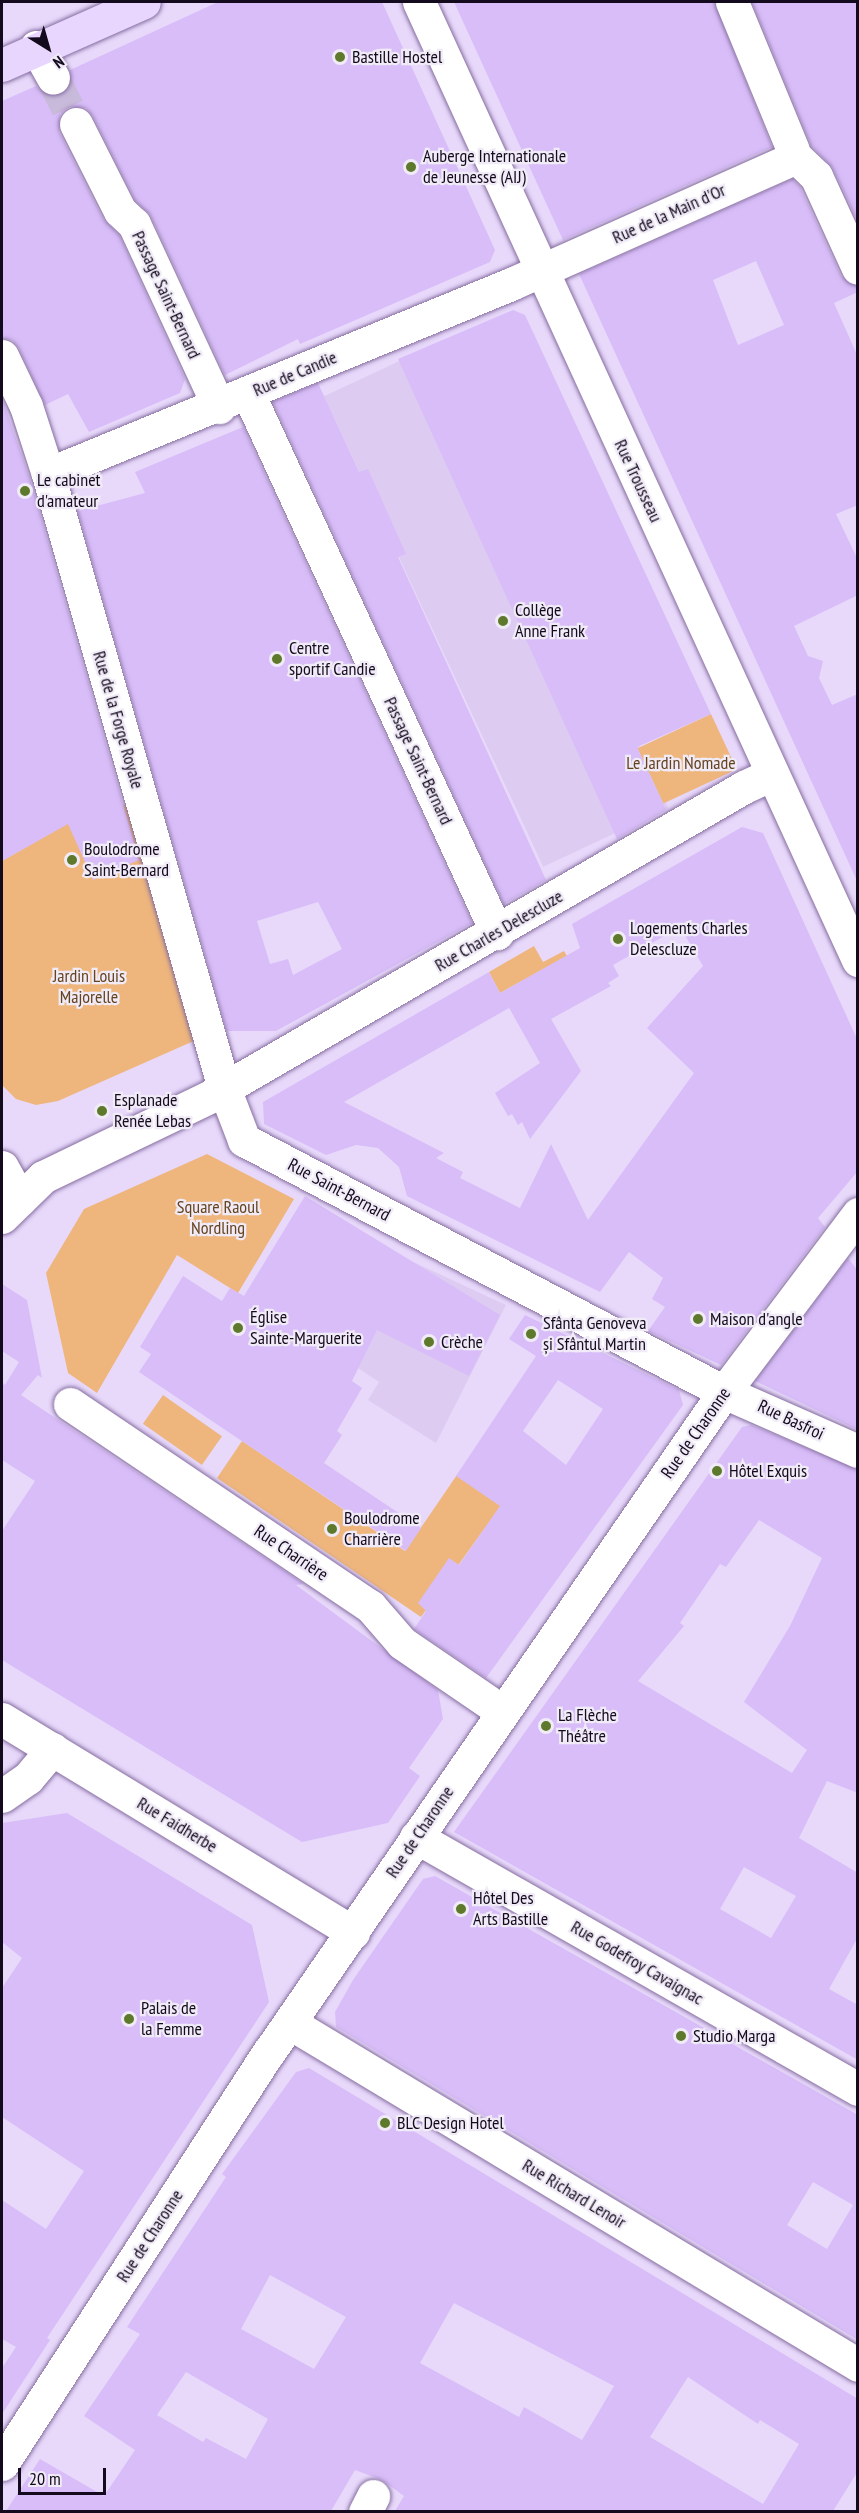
<!DOCTYPE html>
<html>
<head>
<meta charset="utf-8">
<style>
  body { margin:0 }
  #map { position:relative; width:859px; height:2513px; overflow:hidden; background:#e8d9fb; font-family:"PT Sans Narrow",sans-serif }
  div>[style] { position:absolute }
  .built>* { inset:0; background:#ddcbf2; transform-origin:0 0 }
  .green>* { inset:0; background:#eeb67d; transform-origin:0 0 }
  .building>* { inset:0; background:#d8bdf8 }
  .minor-tunnel>* { height:33px; margin-top:-16.5px; transform-origin:0; background:repeating-linear-gradient(90deg,#c8bada 0 33px,transparent 0 49px) }
  .roads { filter:drop-shadow(0 0 2px #856da0) drop-shadow(0 0 2px #856da0) }
  .minor>* { height:33px; margin:-16.5px; padding:0 16.5px; transform-origin:16.5px; border-radius:16.5px; background:#fff }
  .major>* { height:33px; margin:-16.5px; padding:0 16.5px; transform-origin:16.5px; border-radius:16.5px; background:#e8d6fe }
  .dots>* { width:16px; height:16px; translate:-50% -50%; box-sizing:border-box; border:3px solid #f0ebf6; border-radius:50% }
  span { translate:-50% -50%; white-space:nowrap; text-align:center; line-height:1.15; -webkit-text-stroke:4.5px #f0ebf6; paint-order:stroke }
  .poi-label { font-size:18px; color:#140a1e }
  .left { translate:0 -50%; text-align:left }
  .street-label { font-size:18px; color:#140a1e }
  .park-label { font-size:18px; color:#65431e }
  .frame { position:absolute; inset:0; border:3px solid #140a1e; pointer-events:none }
  .north { position:absolute; left:18px; top:18px; width:60px; height:60px; -webkit-text-stroke:4px #f0ebf6; paint-order:stroke; rotate:143deg; font-size:16px; font-weight:700; line-height:24px; text-align:center; color:#140a1e }
  .north::after { content:''; display:block; margin:auto; width:21px; height:27px; background:#140a1e; clip-path:polygon(50% 0,100% 100%,50% 72%,0 100%) }
  .scale { position:absolute; left:18px; top:2468px; width:88px; height:27px; box-sizing:border-box; border:3px solid #140a1e; border-top:0; padding-left:8px; font-size:18px; line-height:21px; white-space:nowrap; color:#140a1e; -webkit-text-stroke:4px #f0ebf6; paint-order:stroke }
</style>
</head>
<body>
<div id="map">
  <div class="built">
    <div style="left:449px;top:338px;width:519px;height:138px;rotate:65deg"></div>
    <div style="clip-path:polygon(411px 1261px,506px 1305px,436px 1443px,368px 1400px,379px 1382px,358px 1368px)"></div>
  </div>
  <div class="green">
    <div style="left:711px;top:714px;width:61px;height:81px;rotate:65deg"></div>
    <div style="clip-path:polygon(127px 804px,196px 1040px,58px 1101px,36px 1105px,16px 1099px,2px 1085px,2px 861px,63px 826px,62px 823px)"></div>
    <div style="clip-path:polygon(534px 946px,543px 962px,564px 951px,567px 956px,500px 993px,489px 972px)"></div>
    <div style="clip-path:polygon(207px 1154px,294px 1199px,238px 1293px,177px 1255px,97px 1393px,68px 1373px,46px 1273px,84px 1209px)"></div>
    <div style="left:163px;top:1395px;width:72px;height:35px;rotate:35deg"></div>
    <div style="clip-path:polygon(242px 1441px,405px 1551px,461px 1469px,505px 1500px,421px 1617px,217px 1478px)"></div>
  </div>
  <div class="building">
    <div style="clip-path:polygon(218px 2px,382px 2px,495px 250px,490px 262px,300px 344px,298px 339px,225px 375px,151px 216px,135px 200px,93px 116px,86px 108px,68px 107px,60px 114px,59px 132px,103px 219px,119px 235px,185px 379px,180px 393px,89px 432px,68px 394px,45px 405px,19px 348px,12px 340px,2px 338px,2px 101px,36px 86px,44px 94px,61px 95px,69px 87px,70px 70px)"></div>
    <div style="clip-path:polygon(454px 2px,714px 2px,772px 147px,563px 240px)"></div>
    <div style="clip-path:polygon(752px 2px,858px 2px,858px 222px,833px 168px,811px 145px)"></div>
    <div style="clip-path:polygon(evenodd,792px 179px,800px 187px,841px 276px,858px 287px,858px 292px,834px 303px,858px 357px,858px 505px,836px 514px,858px 560px,858px 595px,794px 626px,808px 656px,823px 661px,819px 678px,832px 705px,858px 694px,858px 883px,579px 274px,792px 179px,756px 261px,784px 325px,738px 345px,713px 280px,756px 261px)"></div>
    <div style="clip-path:polygon(513px 310px,525px 315px,711px 714px,637px 747px,666px 810px,617px 839px,398px 359px)"></div>
    <div style="clip-path:polygon(318px 383px,359px 472px,368px 469px,406px 554px,398px 557px,546px 880px,504px 904px,273px 402px)"></div>
    <div style="clip-path:polygon(2px 398px,30px 479px,139px 860px,93px 880px,68px 824px,2px 861px)"></div>
    <div style="clip-path:polygon(evenodd,243px 427px,472px 923px,276px 1031px,227px 1031px,78px 511px,145px 493px,135px 472px,243px 427px,318px 902px,342px 949px,293px 975px,288px 959px,270px 964px,257px 921px,318px 902px)"></div>
    <div style="clip-path:polygon(evenodd,742px 827px,763px 833px,858px 1041px,858px 1171px,818px 1218px,825px 1227px,721px 1365px,648px 1331px,665px 1307px,652px 1299px,663px 1278px,629px 1252px,600px 1292px,407px 1196px,399px 1167px,378px 1148px,356px 1145px,326px 1155px,264px 1124px,263px 1102px,489px 972px,500px 993px,580px 948px,572px 924px,742px 827px,680px 927px,703px 966px,647px 1028px,694px 1073px,588px 1220px,551px 1144px,520px 1208px,460px 1178px,463px 1172px,436px 1158px,444px 1153px,344px 1102px,509px 1008px,503px 997px,540px 1063px,495px 1093px,508px 1116px,512px 1114px,518px 1125px,522px 1122px,530px 1139px,581px 1071px,551px 1019px,611px 986px,608px 983px,619px 976px,613px 965px,680px 927px)"></div>
    <div style="clip-path:polygon(305px 1196px,500px 1315px,469px 1376px,377px 1330px,352px 1381px,362px 1388px,337px 1431px,342px 1435px,324px 1463px,421px 1528px,406px 1551px,139px 1372px,151px 1354px,140px 1347px,183px 1276px,222px 1301px,230px 1288px,244px 1296px)"></div>
    <div style="clip-path:polygon(848px 1258px,858px 1271px,858px 1430px,755px 1381px)"></div>
    <div style="clip-path:polygon(2px 1284px,27px 1300px,42px 1378px,38px 1375px,21px 1395px,304px 1584px,296px 1585px,438px 1690px,443px 1719px,409px 1768px,420px 1776px,388px 1823px,302px 1842px,2px 1660px,2px 1531px,35px 1481px,2px 1460px,2px 1382px,5px 1385px,19px 1362px,2px 1351px)"></div>
    <div style="clip-path:polygon(evenodd,525px 1315px,679px 1390px,683px 1405px,486px 1678px,414px 1629px,426px 1611px,418px 1603px,449px 1558px,459px 1565px,500px 1506px,456px 1476px,536px 1356px,509px 1339px,525px 1315px,558px 1380px,603px 1409px,566px 1465px,523px 1431px,558px 1380px)"></div>
    <div style="clip-path:polygon(evenodd,751px 1425px,858px 1469px,858px 1793px,827px 1781px,799px 1838px,858px 1873px,858px 1937px,829px 1989px,858px 2005px,858px 2060px,454px 1832px,742px 1427px,751px 1425px,759px 1520px,822px 1558px,790px 1626px,744px 1702px,807px 1750px,792px 1773px,638px 1681px,684px 1626px,680px 1623px,720px 1564px,726px 1567px,759px 1520px,751px 1425px,744px 1867px,796px 1896px,771px 1938px,720px 1909px,744px 1867px)"></div>
    <div style="clip-path:polygon(67px 1813px,252px 1925px,269px 2002px,47px 2338px,50px 2340px,2px 2414px,2px 2368px,16px 2347px,2px 2339px,2px 2200px,46px 2229px,84px 2171px,2px 2117px,2px 1988px,22px 1958px,2px 1942px,2px 1823px)"></div>
    <div style="clip-path:polygon(evenodd,435px 1876px,858px 2115px,858px 2340px,336px 2027px,335px 2012px,353px 1980px,423px 1879px,435px 1876px,813px 2182px,853px 2205px,827px 2249px,787px 2225px,813px 2182px)"></div>
    <div style="clip-path:polygon(evenodd,309px 2068px,858px 2399px,858px 2471px,833px 2511px,395px 2511px,404px 2496px,382px 2480px,355px 2470px,331px 2511px,6px 2511px,40px 2459px,104px 2496px,135px 2450px,84px 2416px,140px 2334px,127px 2327px,226px 2177px,222px 2174px,296px 2072px,309px 2068px,270px 2275px,346px 2317px,314px 2369px,241px 2329px,270px 2275px,309px 2068px,454px 2303px,614px 2386px,582px 2440px,524px 2407px,519px 2417px,420px 2363px,454px 2303px,309px 2068px,186px 2372px,268px 2419px,246px 2459px,206px 2438px,203px 2442px,157px 2415px,186px 2372px,309px 2068px,688px 2377px,758px 2424px,760px 2420px,799px 2444px,763px 2504px,650px 2437px,688px 2377px)"></div>
  </div>
  <div class="minor-tunnel">
    <div style="left:53px;top:78px;width:51px;rotate:63.4deg"></div>
  </div>
  <div class="roads">
    <div class="minor">
      <div style="left:419px;top:2px;width:1054px;rotate:65.38deg"></div>
      <div style="left:732px;top:2px;width:160px;rotate:67.6deg"></div>
      <div style="left:36px;top:47px;width:35px;rotate:61deg"></div>
      <div style="left:76px;top:124px;width:97px;rotate:63.2deg"></div>
      <div style="left:120px;top:211px;width:19px;rotate:43deg"></div>
      <div style="left:134px;top:224px;width:202px;rotate:65.1deg"></div>
      <div style="left:2px;top:356px;width:55px;rotate:64.4deg"></div>
      <div style="left:26px;top:406px;width:71px;rotate:72.1deg"></div>
      <div style="left:48px;top:474px;width:639px;rotate:74.01deg"></div>
      <div style="left:224px;top:1088px;width:56px;rotate:69deg"></div>
      <div style="left:244px;top:1140px;width:542px;rotate:27.7deg"></div>
      <div style="left:724px;top:1392px;width:146px;rotate:23.8deg"></div>
      <div style="left:248px;top:393px;width:595px;rotate:65.25deg"></div>
      <div style="left:48px;top:474px;width:500px;rotate:-22.31deg"></div>
      <div style="left:511px;top:284px;width:312px;rotate:-24deg"></div>
      <div style="left:796px;top:157px;width:28px;rotate:44deg"></div>
      <div style="left:816px;top:176px;width:101px;rotate:65.5deg"></div>
      <div style="left:2px;top:1167px;width:37px;rotate:61deg"></div>
      <div style="left:2px;top:1217px;width:57px;rotate:-44.3deg"></div>
      <div style="left:43px;top:1177px;width:187px;rotate:-25.7deg"></div>
      <div style="left:211px;top:1096px;width:616px;rotate:-30.1deg"></div>
      <div style="left:744px;top:787px;width:31px;rotate:-25deg"></div>
      <div style="left:70px;top:1404px;width:362px;rotate:34deg"></div>
      <div style="left:370px;top:1606px;width:49px;rotate:49.1deg"></div>
      <div style="left:402px;top:1643px;width:122px;rotate:34.3deg"></div>
      <div style="left:2px;top:1719px;width:411px;rotate:31.3deg"></div>
      <div style="left:2px;top:1796px;width:32px;rotate:-35deg"></div>
      <div style="left:28px;top:1778px;width:38px;rotate:-50deg"></div>
      <div style="left:416px;top:1837px;width:509px;rotate:29.69deg"></div>
      <div style="left:290px;top:2023px;width:663px;rotate:31.05deg"></div>
      <div style="left:2px;top:2464px;width:491px;rotate:-57.1deg"></div>
      <div style="left:269px;top:2052px;width:802px;rotate:-55.42deg"></div>
      <div style="left:724px;top:1392px;width:223px;rotate:-53deg"></div>
      <div style="left:365px;top:2512px;width:18px;rotate:-63deg"></div>
    </div>
    <div class="major">
      <div style="left:2px;top:65px;width:155px;rotate:-23.9deg"></div>
    </div>
  </div>
  <div class="dots">
    <div style="left:340px;top:57px;background:#5e792c"></div>
    <div style="left:411px;top:167px;background:#5e792c"></div>
    <div style="left:25px;top:491px;background:#5e792c"></div>
    <div style="left:503px;top:621px;background:#5e792c"></div>
    <div style="left:277px;top:659px;background:#5e792c"></div>
    <div style="left:72px;top:860px;background:#5e792c"></div>
    <div style="left:618px;top:939px;background:#5e792c"></div>
    <div style="left:102px;top:1111px;background:#5e792c"></div>
    <div style="left:698px;top:1319px;background:#5e792c"></div>
    <div style="left:238px;top:1328px;background:#5e792c"></div>
    <div style="left:531px;top:1334px;background:#5e792c"></div>
    <div style="left:429px;top:1342px;background:#5e792c"></div>
    <div style="left:717px;top:1471px;background:#5e792c"></div>
    <div style="left:332px;top:1529px;background:#5e792c"></div>
    <div style="left:546px;top:1726px;background:#5e792c"></div>
    <div style="left:461px;top:1909px;background:#5e792c"></div>
    <div style="left:129px;top:2019px;background:#5e792c"></div>
    <div style="left:681px;top:2036px;background:#5e792c"></div>
    <div style="left:385px;top:2123px;background:#5e792c"></div>
  </div>
  <div class="poi-label">
    <span class="left" style="left:352px;top:57px">Bastille Hostel</span>
    <span class="left" style="left:423px;top:167px">Auberge Internationale<br>de Jeunesse (AIJ)</span>
    <span class="left" style="left:37px;top:491px">Le cabinet<br>d'amateur</span>
    <span class="left" style="left:515px;top:621px">Collège<br>Anne Frank</span>
    <span class="left" style="left:289px;top:659px">Centre<br>sportif Candie</span>
    <span class="left" style="left:84px;top:860px">Boulodrome<br>Saint-Bernard</span>
    <span class="left" style="left:630px;top:939px">Logements Charles<br>Delescluze</span>
    <span class="left" style="left:114px;top:1111px">Esplanade<br>Renée Lebas</span>
    <span class="left" style="left:250px;top:1328px">Église<br>Sainte-Marguerite</span>
    <span class="left" style="left:710px;top:1319px">Maison d'angle</span>
    <span class="left" style="left:543px;top:1334px">Sfânta Genoveva<br>și Sfântul Martin</span>
    <span class="left" style="left:441px;top:1342px">Crèche</span>
    <span class="left" style="left:729px;top:1471px">Hôtel Exquis</span>
    <span class="left" style="left:344px;top:1529px">Boulodrome<br>Charrière</span>
    <span class="left" style="left:558px;top:1726px">La Flèche<br>Théâtre</span>
    <span class="left" style="left:473px;top:1909px">Hôtel Des<br>Arts Bastille</span>
    <span class="left" style="left:141px;top:2019px">Palais de<br>la Femme</span>
    <span class="left" style="left:693px;top:2036px">Studio Marga</span>
    <span class="left" style="left:397px;top:2123px">BLC Design Hotel</span>
  </div>
  <div class="street-label">
    <span style="left:669px;top:214px;rotate:-24deg">Rue de la Main d'Or</span>
    <span style="left:166px;top:295px;rotate:65deg">Passage Saint-Bernard</span>
    <span style="left:295px;top:374px;rotate:-23deg">Rue de Candie</span>
    <span style="left:638px;top:481px;rotate:65deg">Rue Trousseau</span>
    <span style="left:118px;top:720px;rotate:74deg">Rue de la Forge Royale</span>
    <span style="left:418px;top:761px;rotate:65deg">Passage Saint-Bernard</span>
    <span style="left:499px;top:931px;rotate:-30deg">Rue Charles Delescluze</span>
    <span style="left:339px;top:1190px;rotate:28deg">Rue Saint-Bernard</span>
    <span style="left:791px;top:1420px;rotate:25deg">Rue Basfroi</span>
    <span style="left:696px;top:1433px;rotate:-55deg">Rue de Charonne</span>
    <span style="left:291px;top:1553px;rotate:34deg">Rue Charrière</span>
    <span style="left:177px;top:1825px;rotate:31deg">Rue Faidherbe</span>
    <span style="left:420px;top:1832px;rotate:-56deg">Rue de Charonne</span>
    <span style="left:637px;top:1963px;rotate:30deg">Rue Godefroy Cavaignac</span>
    <span style="left:574px;top:2194px;rotate:31deg">Rue Richard Lenoir</span>
    <span style="left:150px;top:2236px;rotate:-57deg">Rue de Charonne</span>
  </div>
  <div class="park-label">
    <span style="left:681px;top:763px">Le Jardin Nomade</span>
    <span style="left:89px;top:987px">Jardin Louis<br>Majorelle</span>
    <span style="left:218px;top:1218px">Square Raoul<br>Nordling</span>
  </div>
  <div class="frame"></div>
  <div class="north">N</div>
  <div class="scale">20 m</div>
</div>
</body>
</html>
